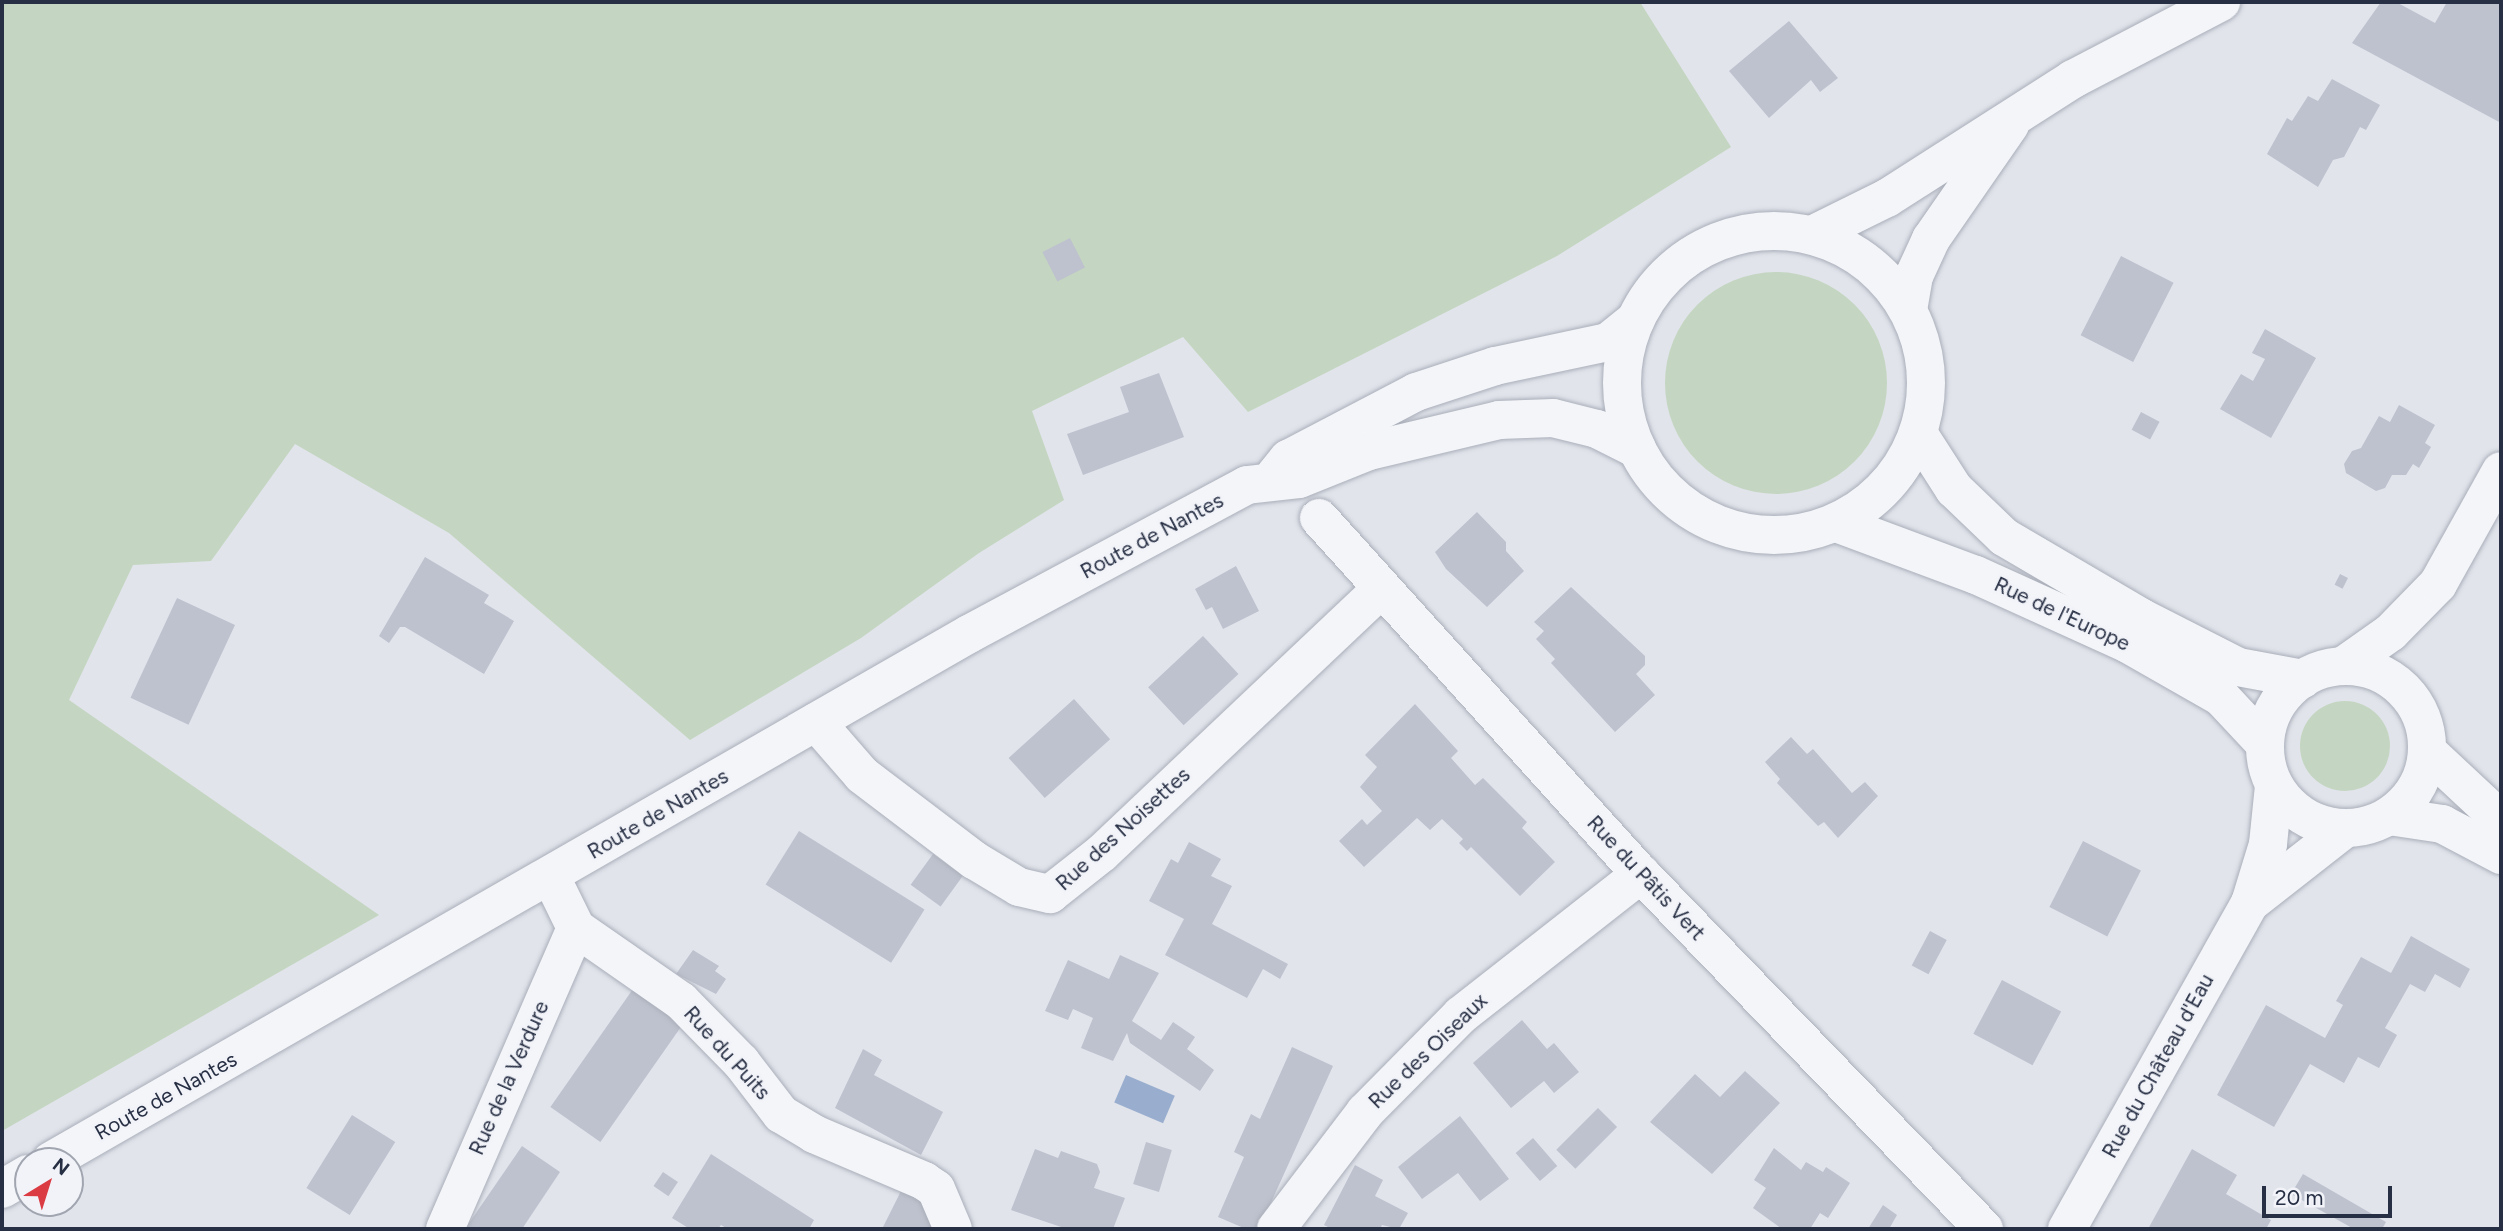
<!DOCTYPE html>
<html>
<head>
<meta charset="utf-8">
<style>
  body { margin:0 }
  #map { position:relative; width:2503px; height:1231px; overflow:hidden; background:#e1e4eb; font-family:Figtree,sans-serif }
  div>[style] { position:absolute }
  .green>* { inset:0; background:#c4d6c1 }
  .round { border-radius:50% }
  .water>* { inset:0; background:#99adce; transform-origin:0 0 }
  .building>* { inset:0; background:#bec2ce; transform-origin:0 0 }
  .roads { filter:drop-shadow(0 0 2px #a9aeb9) drop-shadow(0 0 2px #a9aeb9) }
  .minor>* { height:38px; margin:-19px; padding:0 19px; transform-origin:19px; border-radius:19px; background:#f4f5f9 }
  .minor>.ring { margin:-19px; padding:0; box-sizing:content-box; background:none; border:38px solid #f4f5f9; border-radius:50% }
  span { translate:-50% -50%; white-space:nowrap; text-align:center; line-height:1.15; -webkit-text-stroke:5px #f1f3f8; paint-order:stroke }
  .street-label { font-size:21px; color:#272f44 }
  .frame { position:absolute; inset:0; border:4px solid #272f44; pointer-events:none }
  .north { position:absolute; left:14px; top:1147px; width:70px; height:70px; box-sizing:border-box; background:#f1f3f8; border:2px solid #a0a5b0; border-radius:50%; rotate:38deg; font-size:19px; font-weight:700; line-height:28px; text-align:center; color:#272f44 }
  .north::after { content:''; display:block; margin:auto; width:24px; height:32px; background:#db3b43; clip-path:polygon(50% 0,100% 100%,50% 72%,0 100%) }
  .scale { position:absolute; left:2262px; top:1186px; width:130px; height:32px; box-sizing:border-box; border:4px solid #272f44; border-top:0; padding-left:9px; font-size:21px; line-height:24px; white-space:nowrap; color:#272f44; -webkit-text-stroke:5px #f1f3f8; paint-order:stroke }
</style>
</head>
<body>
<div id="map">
  <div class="green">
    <div style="clip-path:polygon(2px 2px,1640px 2px,1731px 147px,1557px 256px,1248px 412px,1183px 337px,1032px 411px,1064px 500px,979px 553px,861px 638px,690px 740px,449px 533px,295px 444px,211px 561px,133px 565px,69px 700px,379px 915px,2px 1131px)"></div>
    <div class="round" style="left:1665px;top:272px;width:222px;height:222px"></div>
    <div class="round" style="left:2300px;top:701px;width:90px;height:90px"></div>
  </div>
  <div class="water">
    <div style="left:1126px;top:1075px;width:53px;height:30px;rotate:23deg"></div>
  </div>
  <div class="building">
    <div style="clip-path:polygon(2381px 2px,2396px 2px,2435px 23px,2447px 2px,2501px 2px,2501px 123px,2352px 43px)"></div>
    <div style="clip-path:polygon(1789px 21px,1838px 78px,1820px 92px,1811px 80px,1769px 118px,1729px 71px)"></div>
    <div style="clip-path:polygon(2332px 79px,2380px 105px,2366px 130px,2360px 127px,2344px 157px,2333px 160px,2318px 187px,2267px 154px,2287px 118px,2292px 121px,2308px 96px,2318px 101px)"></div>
    <div style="left:1070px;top:238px;width:33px;height:31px;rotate:63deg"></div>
    <div style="left:2121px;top:256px;width:59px;height:89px;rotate:27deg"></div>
    <div style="clip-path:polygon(2265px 329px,2316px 358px,2271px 438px,2220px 409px,2241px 374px,2253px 381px,2265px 359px,2252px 353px)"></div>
    <div style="clip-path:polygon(1159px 373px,1184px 437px,1083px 475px,1067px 434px,1129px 412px,1120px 387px)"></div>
    <div style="clip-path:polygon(2399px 405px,2435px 425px,2425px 443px,2431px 447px,2419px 468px,2413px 464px,2406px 475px,2392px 475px,2385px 488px,2376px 491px,2346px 473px,2344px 464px,2352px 451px,2361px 448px,2379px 416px,2390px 422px)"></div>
    <div style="left:2141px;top:412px;width:21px;height:20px;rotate:28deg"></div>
    <div style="clip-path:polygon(1477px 512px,1506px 542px,1506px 551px,1524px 571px,1487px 607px,1446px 569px,1435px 552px)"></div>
    <div style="clip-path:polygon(425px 557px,489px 595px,484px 603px,514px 621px,484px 674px,405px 627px,400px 627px,389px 643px,379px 636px)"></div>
    <div style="clip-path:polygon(1236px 566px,1259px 611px,1223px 629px,1212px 607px,1206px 610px,1195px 589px)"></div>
    <div style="left:2340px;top:574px;width:9px;height:12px;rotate:27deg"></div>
    <div style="clip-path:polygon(1571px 587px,1645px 656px,1645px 665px,1636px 674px,1655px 695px,1615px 732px,1551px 663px,1555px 659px,1536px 639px,1544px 631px,1534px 622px)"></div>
    <div style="left:177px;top:598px;width:64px;height:110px;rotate:25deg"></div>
    <div style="left:1203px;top:636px;width:52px;height:75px;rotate:47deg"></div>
    <div style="left:1074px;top:699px;width:54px;height:88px;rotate:48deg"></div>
    <div style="clip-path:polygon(1415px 704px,1458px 751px,1451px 758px,1475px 785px,1483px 778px,1527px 822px,1522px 828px,1555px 862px,1520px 896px,1471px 847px,1467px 851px,1459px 843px,1463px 839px,1442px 819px,1430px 830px,1417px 818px,1364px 867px,1339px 841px,1362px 819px,1367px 825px,1382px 811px,1360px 787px,1377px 767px,1365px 755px)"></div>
    <div style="clip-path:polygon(1791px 737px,1807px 754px,1813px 749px,1852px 793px,1865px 782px,1878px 796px,1838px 838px,1824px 822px,1818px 826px,1777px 783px,1780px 779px,1765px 762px)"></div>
    <div style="left:799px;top:831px;width:148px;height:63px;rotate:32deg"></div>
    <div style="left:2083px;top:841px;width:65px;height:74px;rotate:27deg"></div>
    <div style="clip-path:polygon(1189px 842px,1221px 859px,1211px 876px,1232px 886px,1212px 924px,1288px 964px,1280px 979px,1263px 969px,1247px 998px,1165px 955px,1184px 919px,1149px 901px,1171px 859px,1178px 863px)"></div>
    <div style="left:933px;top:854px;width:37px;height:38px;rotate:36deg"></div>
    <div style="left:1930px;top:931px;width:19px;height:39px;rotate:28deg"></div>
    <div style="clip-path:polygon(2411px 936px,2470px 969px,2460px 988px,2435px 974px,2425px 992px,2410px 984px,2385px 1028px,2397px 1035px,2379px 1068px,2358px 1057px,2344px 1083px,2310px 1064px,2274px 1127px,2217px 1095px,2266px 1005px,2325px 1038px,2343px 1005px,2336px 1001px,2361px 957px,2391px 973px)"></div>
    <div style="clip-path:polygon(693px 950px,719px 966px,715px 971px,726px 979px,716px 994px,676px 974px)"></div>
    <div style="clip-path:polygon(1120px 955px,1159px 973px,1132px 1021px,1161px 1040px,1173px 1022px,1195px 1037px,1187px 1049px,1214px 1070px,1200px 1091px,1130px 1043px,1127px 1033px,1113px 1061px,1081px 1048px,1093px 1018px,1073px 1009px,1068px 1020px,1045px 1011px,1068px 960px,1109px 979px)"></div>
    <div style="left:2002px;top:980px;width:67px;height:61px;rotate:28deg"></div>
    <div style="left:633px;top:989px;width:61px;height:144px;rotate:35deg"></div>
    <div style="clip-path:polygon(1522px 1020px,1547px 1049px,1554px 1043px,1579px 1072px,1554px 1093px,1544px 1081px,1511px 1108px,1473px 1063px)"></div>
    <div style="clip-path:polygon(1292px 1047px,1333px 1066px,1259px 1229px,1246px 1229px,1218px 1217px,1244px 1157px,1234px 1152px,1251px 1114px,1260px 1119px)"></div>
    <div style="clip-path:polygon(863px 1049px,882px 1060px,874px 1075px,943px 1112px,921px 1155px,835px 1108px)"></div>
    <div style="clip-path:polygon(1745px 1071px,1780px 1103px,1712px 1174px,1650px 1122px,1695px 1074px,1720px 1097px)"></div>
    <div style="left:1598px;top:1108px;width:27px;height:59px;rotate:45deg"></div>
    <div style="left:352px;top:1115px;width:51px;height:86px;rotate:32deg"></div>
    <div style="clip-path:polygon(1460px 1116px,1509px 1179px,1480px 1201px,1458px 1173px,1422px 1199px,1398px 1167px)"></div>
    <div style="left:1533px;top:1138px;width:37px;height:23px;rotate:49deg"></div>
    <div style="left:1146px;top:1142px;width:27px;height:44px;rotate:17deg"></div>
    <div style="clip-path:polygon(522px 1146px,560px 1172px,522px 1229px,465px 1229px)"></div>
    <div style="clip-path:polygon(1774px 1148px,1801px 1170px,1806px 1162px,1823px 1172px,1826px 1167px,1850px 1183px,1828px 1218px,1820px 1213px,1810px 1229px,1782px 1229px,1753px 1208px,1766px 1188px,1754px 1180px)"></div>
    <div style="clip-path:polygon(1035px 1149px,1058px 1158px,1061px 1151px,1097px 1164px,1100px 1172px,1094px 1188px,1125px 1198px,1113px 1229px,1067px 1229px,1011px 1210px)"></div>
    <div style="clip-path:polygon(2192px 1149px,2237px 1175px,2226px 1194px,2271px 1220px,2266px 1229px,2148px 1229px)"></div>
    <div style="clip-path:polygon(711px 1154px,814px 1220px,809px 1229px,728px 1229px,721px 1225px,718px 1229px,690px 1229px,672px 1218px)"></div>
    <div style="clip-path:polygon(1355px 1165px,1383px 1180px,1375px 1196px,1408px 1213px,1399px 1229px,1382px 1225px,1380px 1229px,1332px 1229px,1324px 1225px)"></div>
    <div style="left:663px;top:1172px;width:18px;height:17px;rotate:34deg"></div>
    <div style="clip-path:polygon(2303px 1174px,2386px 1222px,2382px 1229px,2354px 1229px,2291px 1194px)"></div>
    <div style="clip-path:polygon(902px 1189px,937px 1208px,932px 1229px,882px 1229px)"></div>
    <div style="clip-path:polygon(1883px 1205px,1897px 1215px,1889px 1229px,1868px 1229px)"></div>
  </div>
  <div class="roads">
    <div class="minor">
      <div class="ring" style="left:1622px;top:231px;width:266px;height:266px"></div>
      <div style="left:1812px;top:235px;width:84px;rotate:-26.3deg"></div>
      <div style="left:1887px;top:198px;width:221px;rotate:-32.6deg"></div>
      <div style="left:2073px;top:79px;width:167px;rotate:-27.5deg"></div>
      <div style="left:1908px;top:310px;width:35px;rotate:-80deg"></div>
      <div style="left:1914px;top:276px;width:41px;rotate:-65.3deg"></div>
      <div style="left:1931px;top:239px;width:139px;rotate:-55.3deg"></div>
      <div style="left:1918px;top:433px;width:67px;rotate:57.3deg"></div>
      <div style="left:1954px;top:489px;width:69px;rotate:43.8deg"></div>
      <div style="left:2004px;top:537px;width:160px;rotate:30.4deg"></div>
      <div style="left:2142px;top:618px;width:108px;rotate:27deg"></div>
      <div style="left:2238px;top:667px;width:66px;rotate:10.5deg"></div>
      <div style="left:1275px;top:475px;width:21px;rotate:-51deg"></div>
      <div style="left:1288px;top:459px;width:144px;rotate:-27.6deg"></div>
      <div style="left:1416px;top:392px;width:83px;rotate:-18.2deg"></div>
      <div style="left:1495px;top:366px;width:116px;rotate:-12deg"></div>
      <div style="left:1608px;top:342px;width:33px;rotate:-39deg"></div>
      <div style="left:1319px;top:518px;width:480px;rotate:47.9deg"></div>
      <div style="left:1641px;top:874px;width:494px;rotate:46deg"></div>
      <div style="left:1836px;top:523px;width:149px;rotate:20.4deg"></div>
      <div style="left:1976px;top:575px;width:167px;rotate:24.4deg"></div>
      <div style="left:2128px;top:644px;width:107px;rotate:29.7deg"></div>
      <div style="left:2221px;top:697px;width:64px;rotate:46.9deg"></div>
      <div style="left:2343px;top:666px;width:59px;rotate:-35.3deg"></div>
      <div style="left:2391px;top:632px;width:67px;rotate:-45.6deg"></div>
      <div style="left:2438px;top:584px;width:129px;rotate:-60.9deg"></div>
      <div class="ring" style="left:2265px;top:666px;width:124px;height:124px"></div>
      <div style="left:816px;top:722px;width:70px;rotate:49deg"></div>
      <div style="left:862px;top:775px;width:141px;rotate:37.2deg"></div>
      <div style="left:974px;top:860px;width:52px;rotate:31deg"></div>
      <div style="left:1019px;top:887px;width:32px;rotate:13deg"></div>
      <div style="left:1050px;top:894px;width:66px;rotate:-38.3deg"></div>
      <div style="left:1102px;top:853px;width:383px;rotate:-43.4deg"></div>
      <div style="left:2427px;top:751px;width:101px;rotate:43deg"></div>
      <div style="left:2389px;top:816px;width:54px;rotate:8.6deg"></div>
      <div style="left:2442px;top:824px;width:67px;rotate:27.7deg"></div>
      <div style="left:551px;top:877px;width:57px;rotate:63.9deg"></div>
      <div style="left:576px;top:928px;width:128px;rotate:34.8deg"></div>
      <div style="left:681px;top:1001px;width:86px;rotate:45.5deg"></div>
      <div style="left:741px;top:1062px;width:66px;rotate:52.4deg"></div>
      <div style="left:781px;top:1114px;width:39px;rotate:31deg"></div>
      <div style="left:814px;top:1134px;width:120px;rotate:23.1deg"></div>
      <div style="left:924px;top:1181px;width:14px;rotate:34deg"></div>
      <div style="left:936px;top:1189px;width:43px;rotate:67deg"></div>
      <div style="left:2250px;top:903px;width:122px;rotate:-38deg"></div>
      <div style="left:51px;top:1161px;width:1059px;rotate:-29.86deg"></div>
      <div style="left:969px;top:634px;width:315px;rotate:-28.2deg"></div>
      <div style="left:1247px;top:485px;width:52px;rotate:-6.6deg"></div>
      <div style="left:1299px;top:479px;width:75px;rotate:-21.8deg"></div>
      <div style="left:1369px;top:451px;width:134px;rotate:-13.4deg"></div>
      <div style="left:1499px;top:420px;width:54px;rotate:-2.1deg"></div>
      <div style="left:1553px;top:418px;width:45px;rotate:14deg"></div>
      <div style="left:1597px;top:429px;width:45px;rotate:26.6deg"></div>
      <div style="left:2px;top:1189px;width:30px;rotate:-30deg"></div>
      <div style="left:445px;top:1229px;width:328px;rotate:-66.5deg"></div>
      <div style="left:1276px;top:1229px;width:147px;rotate:-52.7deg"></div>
      <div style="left:1365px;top:1112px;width:136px;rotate:-45.3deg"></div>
      <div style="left:1461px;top:1015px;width:229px;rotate:-38.1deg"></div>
      <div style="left:2067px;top:1229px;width:374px;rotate:-60.7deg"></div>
      <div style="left:2250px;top:903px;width:62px;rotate:-73deg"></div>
      <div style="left:2268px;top:844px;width:58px;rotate:-84.1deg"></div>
    </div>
  </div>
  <div class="street-label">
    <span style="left:1152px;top:536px;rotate:-28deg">Route de Nantes</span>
    <span style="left:2062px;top:614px;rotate:25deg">Rue de l'Europe</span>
    <span style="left:658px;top:814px;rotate:-30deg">Route de Nantes</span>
    <span style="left:1123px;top:829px;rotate:-42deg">Rue des Noisettes</span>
    <span style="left:1646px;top:878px;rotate:47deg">Rue du Pâtis Vert</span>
    <span style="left:1428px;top:1051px;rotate:-44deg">Rue des Oiseaux</span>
    <span style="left:727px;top:1053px;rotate:48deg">Rue du Puits</span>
    <span style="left:2158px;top:1066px;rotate:-61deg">Rue du Château d'Eau</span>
    <span style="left:509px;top:1078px;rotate:-66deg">Rue de la Verdure</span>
    <span style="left:166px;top:1096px;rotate:-29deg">Route de Nantes</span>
  </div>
  <div class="frame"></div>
  <div class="north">N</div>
  <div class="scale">20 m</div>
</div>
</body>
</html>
